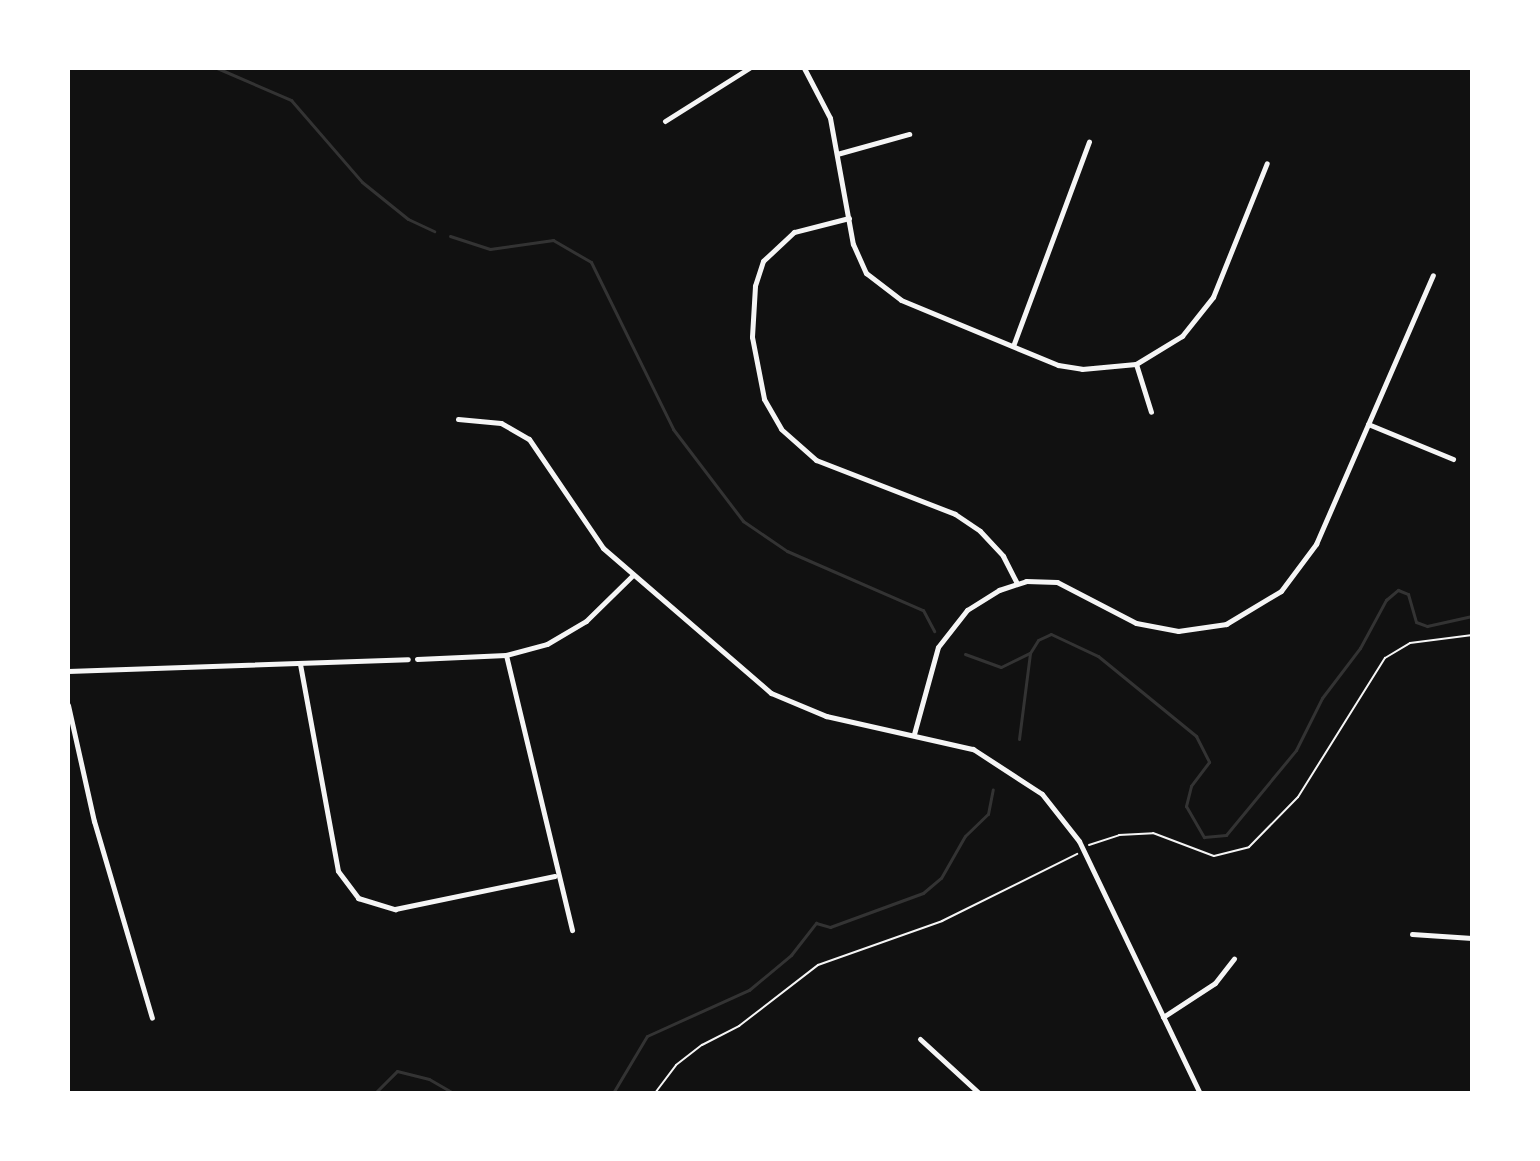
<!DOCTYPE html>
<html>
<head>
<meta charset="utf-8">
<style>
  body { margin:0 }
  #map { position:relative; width:1540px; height:1161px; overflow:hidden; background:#111; font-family:Cabin,sans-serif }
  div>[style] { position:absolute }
  .stream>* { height:3px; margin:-1.5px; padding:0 1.5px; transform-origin:1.5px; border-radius:1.5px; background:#333 }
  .path>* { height:2px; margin:-1px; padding:0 1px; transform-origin:1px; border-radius:1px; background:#f5f5f5 }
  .minor>* { height:5px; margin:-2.5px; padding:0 2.5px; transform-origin:2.5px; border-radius:2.5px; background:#f5f5f5 }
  span { translate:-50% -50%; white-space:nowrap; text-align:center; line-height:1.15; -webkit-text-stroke:6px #fff; paint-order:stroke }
  .frame { position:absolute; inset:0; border:70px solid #fff; pointer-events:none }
</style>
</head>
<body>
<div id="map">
  <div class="stream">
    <div style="left:217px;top:68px;width:81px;rotate:23.4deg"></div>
    <div style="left:291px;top:100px;width:108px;rotate:49.1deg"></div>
    <div style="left:362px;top:182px;width:59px;rotate:38.8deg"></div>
    <div style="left:408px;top:219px;width:29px;rotate:25deg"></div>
    <div style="left:450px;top:236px;width:42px;rotate:18deg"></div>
    <div style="left:490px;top:249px;width:64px;rotate:-8.1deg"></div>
    <div style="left:553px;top:240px;width:44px;rotate:30.1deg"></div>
    <div style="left:591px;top:262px;width:186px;rotate:63.8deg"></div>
    <div style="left:673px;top:429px;width:116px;rotate:52.7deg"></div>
    <div style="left:743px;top:521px;width:53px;rotate:34.3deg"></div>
    <div style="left:787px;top:551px;width:148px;rotate:23.5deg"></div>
    <div style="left:923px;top:610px;width:24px;rotate:62deg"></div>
    <div style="left:965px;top:654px;width:38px;rotate:20deg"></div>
    <div style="left:1001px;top:667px;width:32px;rotate:-26deg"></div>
    <div style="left:1019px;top:739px;width:87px;rotate:-82.7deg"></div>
    <div style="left:1030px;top:653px;width:15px;rotate:-58deg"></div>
    <div style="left:1038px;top:640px;width:14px;rotate:-25deg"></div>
    <div style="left:1051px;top:634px;width:52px;rotate:25.1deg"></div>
    <div style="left:1098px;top:656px;width:127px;rotate:39.2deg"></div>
    <div style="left:1196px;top:736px;width:29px;rotate:63deg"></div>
    <div style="left:1209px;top:762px;width:30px;rotate:127deg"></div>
    <div style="left:1191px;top:786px;width:21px;rotate:104deg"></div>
    <div style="left:1186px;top:806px;width:36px;rotate:60deg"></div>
    <div style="left:1204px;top:837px;width:22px;rotate:-5deg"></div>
    <div style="left:1226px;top:835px;width:110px;rotate:-50.5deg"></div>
    <div style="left:1296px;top:750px;width:58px;rotate:-63.4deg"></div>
    <div style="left:1322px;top:698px;width:63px;rotate:-52.8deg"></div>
    <div style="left:1360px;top:648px;width:55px;rotate:-61.6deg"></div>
    <div style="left:1386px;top:600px;width:16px;rotate:-40deg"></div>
    <div style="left:1398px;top:590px;width:11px;rotate:22deg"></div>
    <div style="left:1408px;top:594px;width:29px;rotate:74deg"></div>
    <div style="left:1416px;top:622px;width:12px;rotate:20deg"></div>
    <div style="left:1427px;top:626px;width:46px;rotate:-12.5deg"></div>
    <div style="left:375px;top:1093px;width:31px;rotate:-45deg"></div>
    <div style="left:397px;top:1071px;width:33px;rotate:14deg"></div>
    <div style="left:429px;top:1079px;width:28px;rotate:30deg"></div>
    <div style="left:613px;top:1093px;width:66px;rotate:-59.2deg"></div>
    <div style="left:647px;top:1036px;width:112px;rotate:-24.3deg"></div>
    <div style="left:749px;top:990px;width:55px;rotate:-39.8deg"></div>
    <div style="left:791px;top:955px;width:41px;rotate:-52deg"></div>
    <div style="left:816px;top:923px;width:15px;rotate:16deg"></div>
    <div style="left:830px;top:927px;width:99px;rotate:-20.1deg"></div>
    <div style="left:923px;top:893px;width:23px;rotate:-40deg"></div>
    <div style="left:941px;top:878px;width:48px;rotate:-60.3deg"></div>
    <div style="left:965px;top:836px;width:32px;rotate:-44deg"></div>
    <div style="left:988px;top:814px;width:25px;rotate:-79deg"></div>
  </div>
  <div class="path">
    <div style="left:1089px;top:845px;width:32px;rotate:-18deg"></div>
    <div style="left:1119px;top:835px;width:34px;rotate:-3deg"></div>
    <div style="left:1153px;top:833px;width:65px;rotate:20.7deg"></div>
    <div style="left:1214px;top:856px;width:36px;rotate:-14deg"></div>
    <div style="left:1249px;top:847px;width:70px;rotate:-45.6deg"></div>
    <div style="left:1298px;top:797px;width:164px;rotate:-58deg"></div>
    <div style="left:1385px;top:658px;width:29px;rotate:-31deg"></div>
    <div style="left:1410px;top:643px;width:63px;rotate:-7.4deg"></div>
    <div style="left:655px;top:1093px;width:35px;rotate:-53deg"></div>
    <div style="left:676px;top:1065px;width:33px;rotate:-38deg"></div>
    <div style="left:702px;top:1045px;width:42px;rotate:-27.2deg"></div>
    <div style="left:739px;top:1026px;width:100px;rotate:-37.7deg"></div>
    <div style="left:818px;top:965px;width:132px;rotate:-19.5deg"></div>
    <div style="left:942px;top:921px;width:151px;rotate:-26.4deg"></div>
  </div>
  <div class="minor">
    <div style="left:804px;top:68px;width:56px;rotate:62.5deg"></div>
    <div style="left:830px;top:118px;width:128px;rotate:79.7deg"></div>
    <div style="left:853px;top:244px;width:32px;rotate:66deg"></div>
    <div style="left:866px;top:273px;width:44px;rotate:37.6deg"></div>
    <div style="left:901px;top:300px;width:170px;rotate:22.5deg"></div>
    <div style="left:1058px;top:365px;width:24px;rotate:9deg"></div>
    <div style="left:1082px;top:369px;width:54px;rotate:-5.3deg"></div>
    <div style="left:1136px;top:364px;width:54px;rotate:-31.3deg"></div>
    <div style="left:1182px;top:336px;width:50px;rotate:-51.5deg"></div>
    <div style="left:1213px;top:297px;width:144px;rotate:-68.1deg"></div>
    <div style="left:665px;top:121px;width:99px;rotate:-32.2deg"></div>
    <div style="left:837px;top:154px;width:75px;rotate:-15.5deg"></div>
    <div style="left:849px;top:218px;width:57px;rotate:165.7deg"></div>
    <div style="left:794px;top:232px;width:42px;rotate:136.9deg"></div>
    <div style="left:763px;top:261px;width:26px;rotate:108deg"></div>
    <div style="left:755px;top:286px;width:51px;rotate:93.4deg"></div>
    <div style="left:752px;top:337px;width:63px;rotate:79deg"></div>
    <div style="left:764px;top:399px;width:34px;rotate:60deg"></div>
    <div style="left:781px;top:429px;width:47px;rotate:41.5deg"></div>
    <div style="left:816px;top:460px;width:149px;rotate:21.2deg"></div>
    <div style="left:955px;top:514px;width:30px;rotate:34deg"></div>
    <div style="left:980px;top:531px;width:34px;rotate:47deg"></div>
    <div style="left:1003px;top:556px;width:30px;rotate:63deg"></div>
    <div style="left:1013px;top:346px;width:218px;rotate:-69.6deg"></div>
    <div style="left:1136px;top:364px;width:50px;rotate:72.6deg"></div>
    <div style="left:458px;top:419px;width:43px;rotate:5.3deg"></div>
    <div style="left:501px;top:423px;width:32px;rotate:30deg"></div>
    <div style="left:529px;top:439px;width:132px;rotate:55.8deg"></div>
    <div style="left:603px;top:548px;width:222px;rotate:40.8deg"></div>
    <div style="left:771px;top:693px;width:60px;rotate:22.7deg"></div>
    <div style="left:826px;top:716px;width:151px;rotate:12.7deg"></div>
    <div style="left:973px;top:749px;width:82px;rotate:33.1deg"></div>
    <div style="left:1042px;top:794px;width:60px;rotate:51.8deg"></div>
    <div style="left:1079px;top:841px;width:280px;rotate:64.4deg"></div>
    <div style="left:1368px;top:424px;width:92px;rotate:22.4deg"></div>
    <div style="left:506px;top:655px;width:283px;rotate:76.5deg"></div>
    <div style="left:417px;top:659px;width:89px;rotate:-2.6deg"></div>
    <div style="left:506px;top:655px;width:42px;rotate:-15deg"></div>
    <div style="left:547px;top:644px;width:45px;rotate:-30.5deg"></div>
    <div style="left:586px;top:621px;width:66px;rotate:-44.4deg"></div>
    <div style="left:300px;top:664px;width:210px;rotate:79.6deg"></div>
    <div style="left:338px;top:871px;width:34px;rotate:53deg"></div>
    <div style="left:358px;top:898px;width:39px;rotate:17deg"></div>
    <div style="left:395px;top:909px;width:163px;rotate:-11.7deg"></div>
    <div style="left:68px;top:671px;width:340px;rotate:-2deg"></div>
    <div style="left:68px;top:705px;width:119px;rotate:77.4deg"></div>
    <div style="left:94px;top:821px;width:205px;rotate:73.6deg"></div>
    <div style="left:914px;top:734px;width:90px;rotate:-74.6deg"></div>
    <div style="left:938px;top:647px;width:47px;rotate:-51.9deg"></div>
    <div style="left:967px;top:610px;width:38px;rotate:-32deg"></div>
    <div style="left:999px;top:590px;width:28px;rotate:-18deg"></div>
    <div style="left:1026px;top:581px;width:31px;rotate:2deg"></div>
    <div style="left:1057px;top:582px;width:89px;rotate:27.4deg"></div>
    <div style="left:1136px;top:623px;width:43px;rotate:10.8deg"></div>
    <div style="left:1178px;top:631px;width:49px;rotate:-8.3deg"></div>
    <div style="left:1226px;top:624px;width:64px;rotate:-31deg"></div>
    <div style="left:1281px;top:591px;width:59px;rotate:-53.3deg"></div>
    <div style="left:1316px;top:544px;width:293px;rotate:-66.5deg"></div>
    <div style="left:1412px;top:934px;width:60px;rotate:3.8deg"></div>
    <div style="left:1163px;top:1017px;width:62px;rotate:-33.2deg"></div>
    <div style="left:1215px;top:983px;width:31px;rotate:-52deg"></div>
    <div style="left:920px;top:1039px;width:80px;rotate:42.5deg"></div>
  </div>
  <div class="frame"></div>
</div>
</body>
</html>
